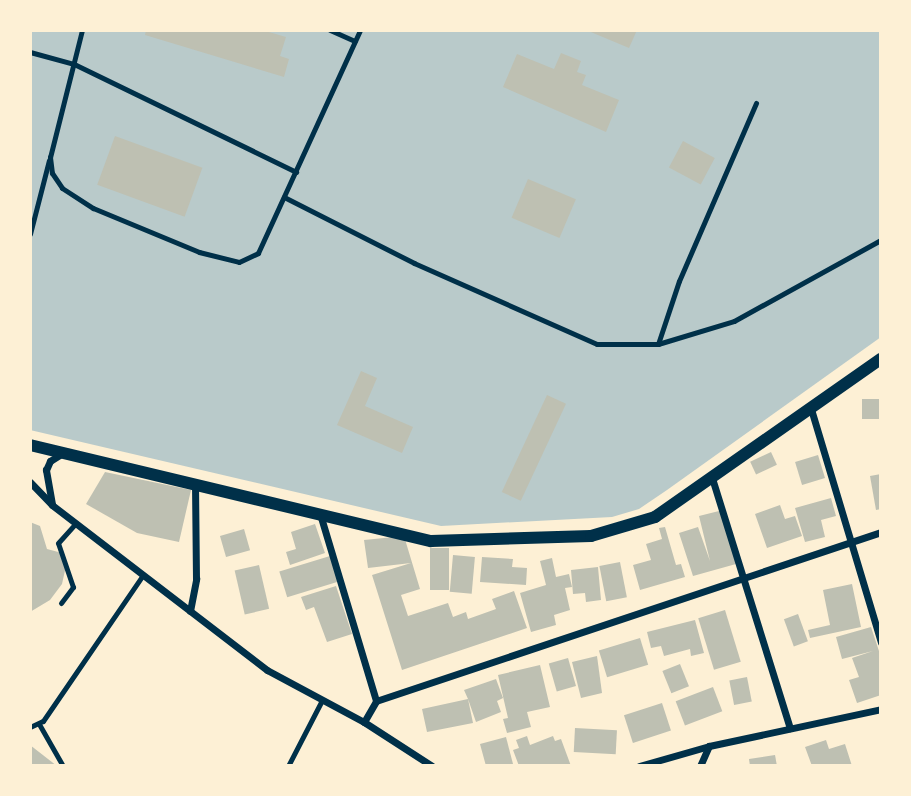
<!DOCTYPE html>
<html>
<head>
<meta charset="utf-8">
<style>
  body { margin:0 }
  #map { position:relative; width:911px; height:796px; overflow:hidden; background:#fdf0d5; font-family:"PT Sans",sans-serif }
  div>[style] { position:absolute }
  .green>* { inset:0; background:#b9caca }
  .building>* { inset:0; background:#bec0b2; transform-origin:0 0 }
  .service>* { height:5px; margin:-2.5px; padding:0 2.5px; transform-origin:2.5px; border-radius:2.5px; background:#003049 }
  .minor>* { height:7px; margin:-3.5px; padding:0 3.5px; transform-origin:3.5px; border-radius:3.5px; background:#003049 }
  .tertiary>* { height:12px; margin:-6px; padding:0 6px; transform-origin:6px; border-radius:6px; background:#003049 }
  span { translate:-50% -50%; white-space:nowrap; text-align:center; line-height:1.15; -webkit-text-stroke:7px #fdf0d5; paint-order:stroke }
  .frame { position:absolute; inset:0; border:32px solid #fdf0d5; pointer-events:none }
</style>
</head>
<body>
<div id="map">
  <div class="green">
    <div style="clip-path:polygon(30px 30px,881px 30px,881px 337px,667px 490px,639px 509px,612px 517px,441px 526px,30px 430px)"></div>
  </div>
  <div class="building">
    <div style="clip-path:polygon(146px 30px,262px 30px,286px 37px,280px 56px,289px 59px,284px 77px,145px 35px)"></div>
    <div style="clip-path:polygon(586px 30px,637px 30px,629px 48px)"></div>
    <div style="clip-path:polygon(561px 53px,581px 61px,577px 72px,586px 75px,582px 85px,619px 100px,606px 132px,503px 87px,517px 54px,554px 69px)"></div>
    <div style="left:115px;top:136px;width:93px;height:52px;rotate:20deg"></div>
    <div style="left:683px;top:141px;width:36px;height:30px;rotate:28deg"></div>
    <div style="left:528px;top:179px;width:52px;height:42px;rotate:23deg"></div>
    <div style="clip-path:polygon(361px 371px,377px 378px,365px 406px,413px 427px,402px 453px,337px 425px)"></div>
    <div style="left:547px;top:395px;width:21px;height:107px;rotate:25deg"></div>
    <div style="left:881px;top:399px;width:20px;height:19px;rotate:90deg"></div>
    <div style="left:771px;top:452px;width:14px;height:23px;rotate:65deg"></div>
    <div style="left:818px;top:455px;width:24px;height:24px;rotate:73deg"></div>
    <div style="clip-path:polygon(105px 472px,191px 490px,179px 542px,137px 533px,86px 504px)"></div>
    <div style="clip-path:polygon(881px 474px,881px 509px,876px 510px,870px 476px)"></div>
    <div style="clip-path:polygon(831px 498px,836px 516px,821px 520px,825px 537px,805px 542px,795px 508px)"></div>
    <div style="clip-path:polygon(780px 505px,785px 519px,795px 516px,802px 536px,767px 548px,755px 514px)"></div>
    <div style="clip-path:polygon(723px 510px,736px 564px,693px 576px,679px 533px,698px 527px,710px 561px,699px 516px)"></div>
    <div style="clip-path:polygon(30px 522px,40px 526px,47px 549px,62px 553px,66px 566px,62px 584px,50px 600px,30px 612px)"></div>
    <div style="clip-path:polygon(315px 524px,325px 553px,290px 565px,286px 552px,296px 549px,291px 532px)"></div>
    <div style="clip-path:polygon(665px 527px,676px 565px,681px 564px,685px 577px,640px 590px,633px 565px,651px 560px,646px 544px,662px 539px,659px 528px)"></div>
    <div style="left:244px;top:529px;width:22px;height:25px;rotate:74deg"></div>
    <div style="clip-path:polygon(404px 536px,420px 589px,401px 595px,408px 616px,448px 603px,453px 617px,466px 612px,468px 619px,496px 609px,492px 599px,514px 591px,527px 628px,402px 670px,372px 575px,411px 563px,368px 568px,364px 540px)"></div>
    <div style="left:430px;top:548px;width:19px;height:42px"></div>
    <div style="left:453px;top:555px;width:22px;height:37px;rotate:5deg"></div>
    <div style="left:330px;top:556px;width:27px;height:53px;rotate:73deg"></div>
    <div style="clip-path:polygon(482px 557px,513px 559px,512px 567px,527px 568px,526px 585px,480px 582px)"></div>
    <div style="clip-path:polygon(552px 558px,556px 577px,569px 574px,572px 587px,565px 588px,570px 610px,554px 615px,556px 625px,531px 632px,520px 593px,546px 585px,540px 561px)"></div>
    <div style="left:620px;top:562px;width:36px;height:21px;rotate:79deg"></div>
    <div style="left:259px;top:565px;width:45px;height:25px;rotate:77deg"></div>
    <div style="clip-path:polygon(598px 567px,601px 600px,586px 602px,585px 593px,573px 594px,571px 570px)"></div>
    <div style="clip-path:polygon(852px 584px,861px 627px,810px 638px,808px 630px,830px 625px,823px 590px)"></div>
    <div style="clip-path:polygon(336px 586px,352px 634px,327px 642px,314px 607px,306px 610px,301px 597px)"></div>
    <div style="left:725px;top:610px;width:54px;height:28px;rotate:73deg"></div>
    <div style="left:798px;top:614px;width:29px;height:15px;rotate:70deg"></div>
    <div style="clip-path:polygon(695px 620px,704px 653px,691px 656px,690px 649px,664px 656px,661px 646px,651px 648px,647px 632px)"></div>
    <div style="clip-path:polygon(871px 627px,881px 657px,881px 695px,857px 703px,849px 680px,859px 677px,852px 658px,873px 651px,842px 659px,836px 637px)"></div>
    <div style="left:640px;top:638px;width:28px;height:43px;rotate:73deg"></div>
    <div style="clip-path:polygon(597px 656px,602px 693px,581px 698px,572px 662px)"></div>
    <div style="left:568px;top:658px;width:29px;height:20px;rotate:74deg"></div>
    <div style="left:680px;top:664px;width:24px;height:19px;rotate:68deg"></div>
    <div style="clip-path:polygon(540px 665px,550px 707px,527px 712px,531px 727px,507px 733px,503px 719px,508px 718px,498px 675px)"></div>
    <div style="left:747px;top:677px;width:25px;height:18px;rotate:79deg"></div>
    <div style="clip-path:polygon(496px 679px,503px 698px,497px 701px,501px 712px,476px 722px,468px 699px,473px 723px,427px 732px,422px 709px,468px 699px,464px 690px)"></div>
    <div style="left:713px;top:687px;width:26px;height:40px;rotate:69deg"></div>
    <div style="left:662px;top:703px;width:29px;height:40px;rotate:72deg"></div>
    <div style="left:575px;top:728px;width:42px;height:24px;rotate:3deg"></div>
    <div style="clip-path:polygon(527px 736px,530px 745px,553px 736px,555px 741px,561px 739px,571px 766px,519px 766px,513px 750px,519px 748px,516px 740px)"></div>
    <div style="clip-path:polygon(506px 737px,513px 764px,486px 766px,480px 744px)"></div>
    <div style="clip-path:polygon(826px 740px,829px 749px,845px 744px,852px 766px,812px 766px,805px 747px)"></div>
    <div style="clip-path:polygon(30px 745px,57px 766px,30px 766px)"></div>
    <div style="clip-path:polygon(775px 755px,777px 766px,750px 766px,749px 759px)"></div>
  </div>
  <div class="service">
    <div style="left:82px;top:30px;width:131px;rotate:104.1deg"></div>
    <div style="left:50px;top:157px;width:16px;rotate:83deg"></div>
    <div style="left:52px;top:173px;width:18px;rotate:56deg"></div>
    <div style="left:62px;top:188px;width:37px;rotate:33deg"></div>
    <div style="left:93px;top:208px;width:115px;rotate:22.5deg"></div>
    <div style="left:199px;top:252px;width:41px;rotate:14deg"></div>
    <div style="left:239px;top:262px;width:21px;rotate:-25deg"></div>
    <div style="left:258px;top:253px;width:245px;rotate:-65.4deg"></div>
    <div style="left:330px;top:30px;width:27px;rotate:24deg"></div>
    <div style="left:30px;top:52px;width:46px;rotate:15.3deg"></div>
    <div style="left:74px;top:64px;width:247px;rotate:25.9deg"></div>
    <div style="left:284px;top:197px;width:146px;rotate:26.9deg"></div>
    <div style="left:414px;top:263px;width:200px;rotate:23.9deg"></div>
    <div style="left:597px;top:344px;width:61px"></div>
    <div style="left:658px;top:344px;width:66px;rotate:-71.6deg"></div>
    <div style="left:679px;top:281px;width:194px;rotate:-66.6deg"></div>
    <div style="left:30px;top:234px;width:76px;rotate:-75.6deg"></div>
    <div style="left:658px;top:344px;width:79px;rotate:-16.8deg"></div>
    <div style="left:734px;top:321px;width:168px;rotate:-28.9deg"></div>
    <div style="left:61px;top:603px;width:20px;rotate:-53deg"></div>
    <div style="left:73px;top:587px;width:46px;rotate:-108.8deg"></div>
    <div style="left:58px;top:543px;width:27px;rotate:-48deg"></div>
    <div style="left:39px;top:724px;width:48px;rotate:60.3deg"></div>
    <div style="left:30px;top:727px;width:14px;rotate:-25deg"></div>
    <div style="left:43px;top:721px;width:177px;rotate:-55.6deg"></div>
    <div style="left:288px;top:766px;width:72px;rotate:-62.7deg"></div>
  </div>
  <div class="minor">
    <div style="left:811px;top:409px;width:244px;rotate:73.3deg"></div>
    <div style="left:712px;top:478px;width:262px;rotate:72.7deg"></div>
    <div style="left:30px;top:482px;width:32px;rotate:46deg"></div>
    <div style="left:52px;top:505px;width:271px;rotate:37.5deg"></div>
    <div style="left:267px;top:670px;width:110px;rotate:28.2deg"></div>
    <div style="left:364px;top:722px;width:81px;rotate:32.9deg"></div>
    <div style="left:52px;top:504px;width:35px;rotate:-100deg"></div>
    <div style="left:46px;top:470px;width:10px;rotate:-66deg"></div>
    <div style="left:50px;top:461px;width:13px;rotate:-32deg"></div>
    <div style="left:320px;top:514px;width:195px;rotate:73.3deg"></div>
    <div style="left:190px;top:611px;width:33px;rotate:-79deg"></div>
    <div style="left:196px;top:579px;width:94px;rotate:-90.6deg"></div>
    <div style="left:364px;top:722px;width:24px;rotate:-60deg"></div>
    <div style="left:376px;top:701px;width:533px;rotate:-18.5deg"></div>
    <div style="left:639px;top:766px;width:73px;rotate:-15.9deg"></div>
    <div style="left:709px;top:746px;width:176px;rotate:-12.1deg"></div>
    <div style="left:700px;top:766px;width:22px;rotate:-66deg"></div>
  </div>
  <div class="tertiary">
    <div style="left:30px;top:445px;width:412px;rotate:13.5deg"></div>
    <div style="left:431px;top:541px;width:160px;rotate:-1.8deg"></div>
    <div style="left:591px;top:536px;width:67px;rotate:-16.5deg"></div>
    <div style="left:655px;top:517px;width:276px;rotate:-35deg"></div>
  </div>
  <div class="frame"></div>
</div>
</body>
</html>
